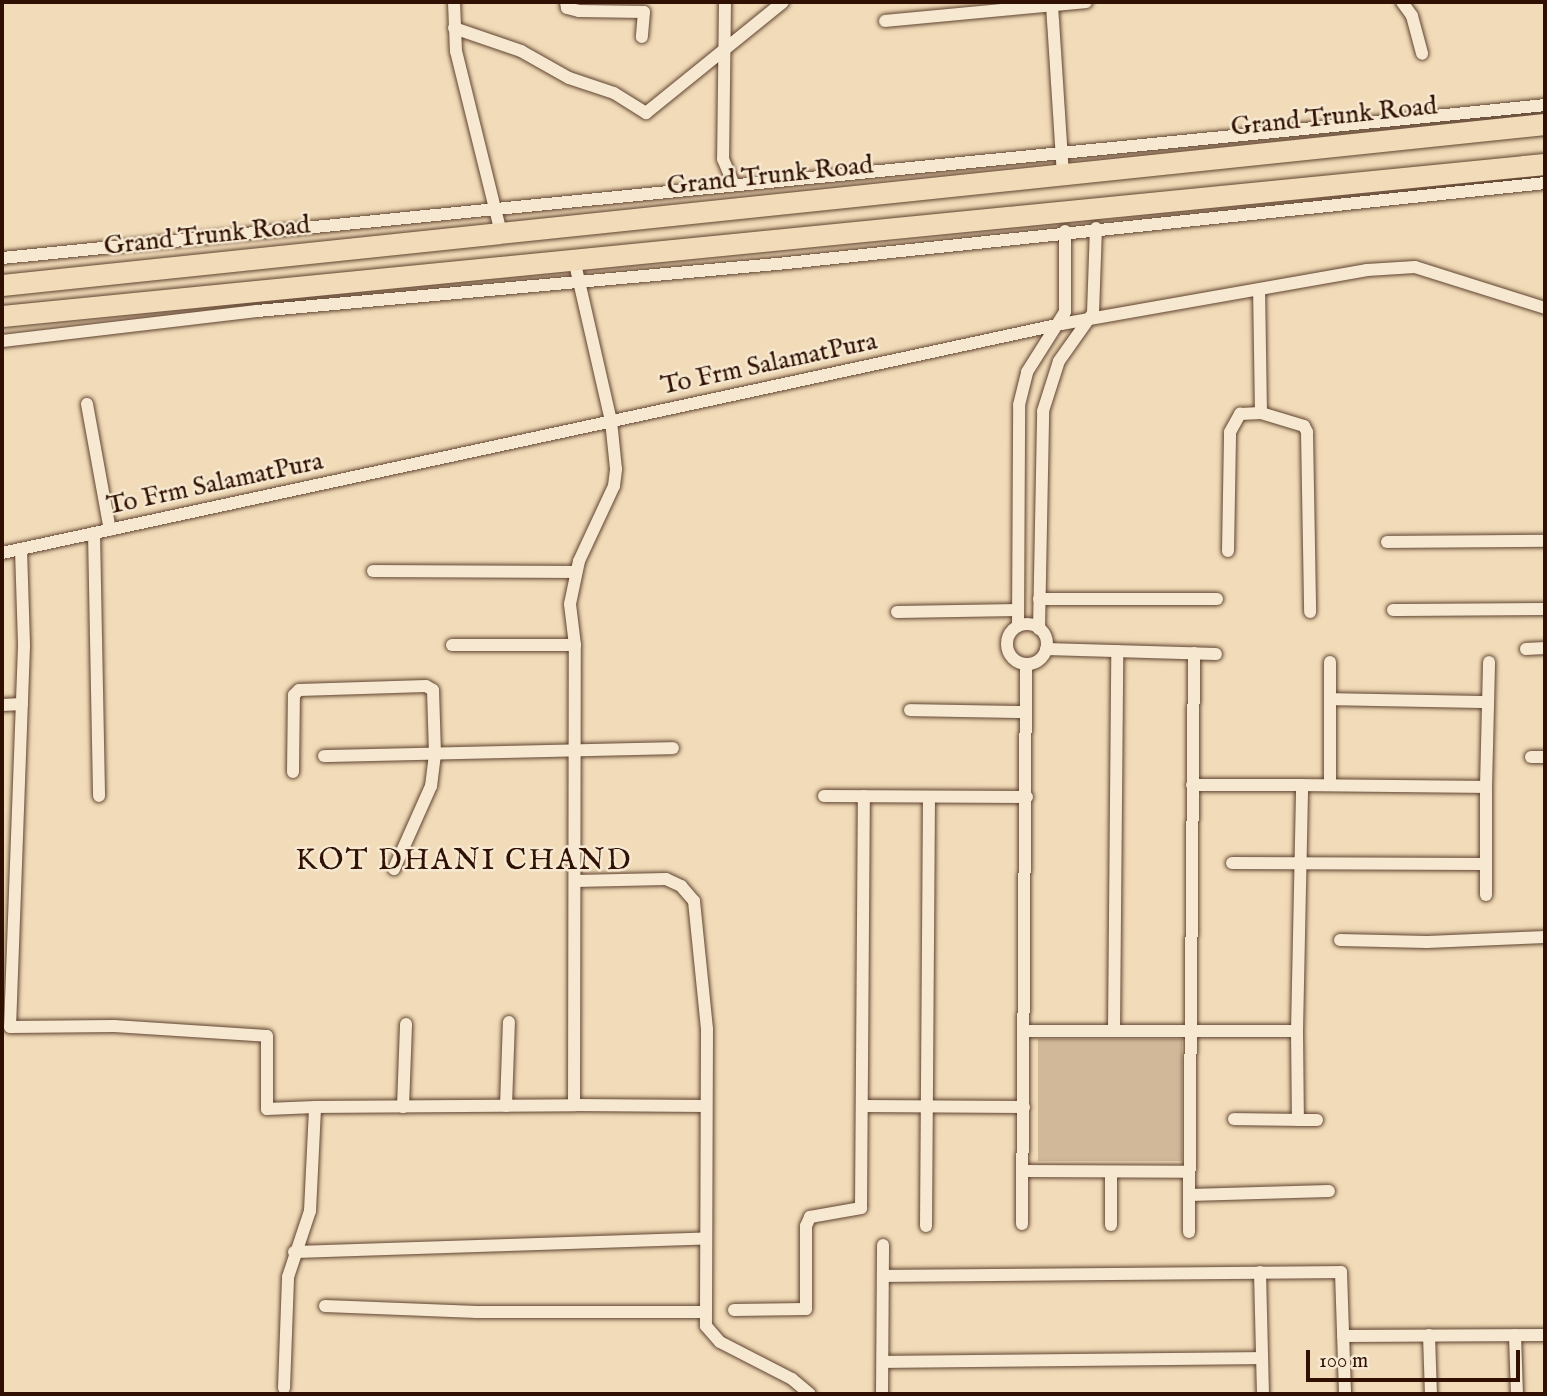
<!DOCTYPE html>
<html>
<head>
<meta charset="utf-8">
<style>
  body { margin:0 }
  #map { position:relative; width:1547px; height:1396px; overflow:hidden; background:#f1dbb8; font-family:"IM FELL English",serif }
  div>[style] { position:absolute }
  .green>* { inset:0; background:#d0b899; transform-origin:0 0 }
  .roads { filter:drop-shadow(0 0 2px #604330) drop-shadow(0 0 2px #604330) }
  .street>* { height:12px; margin:-6px; padding:0 6px; transform-origin:6px; border-radius:6px; background:#f6e8d1 }
  .street>.ring { margin:-6px; padding:0; box-sizing:content-box; background:none; border:12px solid #f6e8d1; border-radius:50% }
  .highway>* { height:21px; margin:-10.5px; padding:0 10.5px; transform-origin:10.5px; border-radius:10.5px; background:#f1dbb8 }
  span { translate:-50% -50%; white-space:nowrap; text-align:center; line-height:1.15; -webkit-text-stroke:5px #f6e8d1; paint-order:stroke }
  .street-label { font-size:26px; color:#2f1002 }
  .quarter-label { font-size:30px; color:#2f1002; letter-spacing:2px }
  .frame { position:absolute; inset:0; border:4px solid #2f1002; pointer-events:none }
  .scale { position:absolute; left:1306px; top:1350px; width:214px; height:32px; box-sizing:border-box; border:4px solid #2f1002; border-top:0; padding-left:9px; font-size:21px; line-height:24px; white-space:nowrap; color:#2f1002; -webkit-text-stroke:5px #f6e8d1; paint-order:stroke }
</style>
</head>
<body>
<div id="map">
  <div class="green">
    <div style="left:1038px;top:1039px;width:144px;height:122px"></div>
  </div>
  <div class="roads">
    <div class="street">
      <div style="left:454px;top:2px;width:49px;rotate:87.7deg"></div>
      <div style="left:456px;top:51px;width:187px;rotate:76.1deg"></div>
      <div style="left:566px;top:2px;width:6px;rotate:81deg"></div>
      <div style="left:567px;top:8px;width:12px;rotate:14deg"></div>
      <div style="left:579px;top:11px;width:65px;rotate:0.9deg"></div>
      <div style="left:644px;top:12px;width:25px;rotate:95deg"></div>
      <div style="left:725px;top:2px;width:157px;rotate:90.7deg"></div>
      <div style="left:723px;top:159px;width:28px;rotate:67deg"></div>
      <div style="left:1402px;top:2px;width:17px;rotate:54deg"></div>
      <div style="left:1412px;top:16px;width:39px;rotate:75deg"></div>
      <div style="left:1052px;top:5px;width:168px;rotate:86.3deg"></div>
      <div style="left:885px;top:21px;width:202px;rotate:-5.4deg"></div>
      <div style="left:454px;top:28px;width:71px;rotate:18.9deg"></div>
      <div style="left:521px;top:51px;width:55px;rotate:29.4deg"></div>
      <div style="left:569px;top:78px;width:47px;rotate:18.4deg"></div>
      <div style="left:614px;top:93px;width:38px;rotate:32deg"></div>
      <div style="left:646px;top:113px;width:176px;rotate:-39deg"></div>
      <div style="left:2px;top:258px;width:1551px;rotate:-5.66deg"></div>
      <div style="left:2px;top:341px;width:257px;rotate:-6.7deg"></div>
      <div style="left:257px;top:311px;width:532px;rotate:-5.17deg"></div>
      <div style="left:787px;top:263px;width:762px;rotate:-6.02deg"></div>
      <div style="left:87px;top:404px;width:128px;rotate:79.7deg"></div>
      <div style="left:1261px;top:413px;width:45px;rotate:16.8deg"></div>
      <div style="left:1304px;top:426px;width:7px;rotate:63deg"></div>
      <div style="left:1307px;top:432px;width:180px;rotate:89deg"></div>
      <div style="left:94px;top:533px;width:263px;rotate:88.9deg"></div>
      <div style="left:1387px;top:542px;width:158px;rotate:-0.4deg"></div>
      <div style="left:21px;top:549px;width:97px;rotate:88.2deg"></div>
      <div style="left:24px;top:646px;width:381px;rotate:92.1deg"></div>
      <div style="left:10px;top:1027px;width:104px;rotate:-0.6deg"></div>
      <div style="left:114px;top:1026px;width:153px;rotate:3.7deg"></div>
      <div style="left:267px;top:1036px;width:73px;rotate:90deg"></div>
      <div style="left:267px;top:1109px;width:48px;rotate:-2.4deg"></div>
      <div style="left:1228px;top:551px;width:119px;rotate:-89deg"></div>
      <div style="left:1230px;top:432px;width:21px;rotate:-61deg"></div>
      <div style="left:1240px;top:414px;width:21px;rotate:-3deg"></div>
      <div style="left:1261px;top:413px;width:123px;rotate:-90.9deg"></div>
      <div style="left:2px;top:553px;width:1083px;rotate:-12.2deg"></div>
      <div style="left:1061px;top:324px;width:311px;rotate:-10deg"></div>
      <div style="left:1367px;top:270px;width:48px;rotate:-3.6deg"></div>
      <div style="left:1415px;top:267px;width:136px;rotate:17.5deg"></div>
      <div style="left:373px;top:571px;width:203px;rotate:0.3deg"></div>
      <div style="left:1039px;top:599px;width:178px"></div>
      <div style="left:1393px;top:610px;width:152px;rotate:-0.4deg"></div>
      <div style="left:897px;top:612px;width:121px;rotate:-0.9deg"></div>
      <div class="ring" style="left:1007px;top:624px;width:28px;height:28px"></div>
      <div style="left:1018px;top:626px;width:221px;rotate:-89.7deg"></div>
      <div style="left:1019px;top:405px;width:34px;rotate:-76deg"></div>
      <div style="left:1027px;top:372px;width:71px;rotate:-57.7deg"></div>
      <div style="left:1065px;top:312px;width:81px;rotate:-90deg"></div>
      <div style="left:1039px;top:629px;width:218px;rotate:-88.9deg"></div>
      <div style="left:1043px;top:411px;width:52px;rotate:-72.3deg"></div>
      <div style="left:1059px;top:361px;width:59px;rotate:-54.7deg"></div>
      <div style="left:1093px;top:313px;width:85px;rotate:-88deg"></div>
      <div style="left:452px;top:645px;width:123px"></div>
      <div style="left:1046px;top:649px;width:170px;rotate:1.7deg"></div>
      <div style="left:1526px;top:649px;width:19px;rotate:-3deg"></div>
      <div style="left:1330px;top:699px;width:158px;rotate:1.1deg"></div>
      <div style="left:2px;top:705px;width:20px;rotate:-3deg"></div>
      <div style="left:910px;top:710px;width:116px;rotate:1deg"></div>
      <div style="left:324px;top:756px;width:349px;rotate:-1.3deg"></div>
      <div style="left:1531px;top:757px;width:14px"></div>
      <div style="left:293px;top:772px;width:77px;rotate:-89.3deg"></div>
      <div style="left:294px;top:695px;width:7px;rotate:-45deg"></div>
      <div style="left:299px;top:690px;width:127px;rotate:-1.8deg"></div>
      <div style="left:426px;top:686px;width:8px;rotate:30deg"></div>
      <div style="left:433px;top:690px;width:64px;rotate:88.2deg"></div>
      <div style="left:435px;top:754px;width:32px;rotate:97deg"></div>
      <div style="left:431px;top:786px;width:91px;rotate:114deg"></div>
      <div style="left:1192px;top:785px;width:110px"></div>
      <div style="left:1330px;top:785px;width:123px;rotate:-90deg"></div>
      <div style="left:1486px;top:787px;width:77px;rotate:90deg"></div>
      <div style="left:824px;top:796px;width:203px;rotate:0.3deg"></div>
      <div style="left:1232px;top:863px;width:254px;rotate:0.2deg"></div>
      <div style="left:1486px;top:864px;width:31px;rotate:90deg"></div>
      <div style="left:575px;top:881px;width:91px;rotate:-1.3deg"></div>
      <div style="left:666px;top:879px;width:17px;rotate:25deg"></div>
      <div style="left:681px;top:886px;width:20px;rotate:49deg"></div>
      <div style="left:694px;top:901px;width:129px;rotate:84.2deg"></div>
      <div style="left:707px;top:1029px;width:297px;rotate:90.2deg"></div>
      <div style="left:706px;top:1326px;width:21px;rotate:49deg"></div>
      <div style="left:720px;top:1342px;width:81px;rotate:27.2deg"></div>
      <div style="left:792px;top:1379px;width:23px;rotate:40deg"></div>
      <div style="left:1340px;top:940px;width:87px;rotate:1.3deg"></div>
      <div style="left:1427px;top:942px;width:118px;rotate:-2.4deg"></div>
      <div style="left:1114px;top:1030px;width:379px;rotate:-89.5deg"></div>
      <div style="left:1024px;top:1031px;width:273px"></div>
      <div style="left:1297px;top:1031px;width:89px;rotate:89.4deg"></div>
      <div style="left:1298px;top:1120px;width:19px"></div>
      <div style="left:1297px;top:1031px;width:246px;rotate:-88.8deg"></div>
      <div style="left:1302px;top:785px;width:184px;rotate:0.6deg"></div>
      <div style="left:1486px;top:787px;width:125px;rotate:-88.6deg"></div>
      <div style="left:574px;top:1105px;width:132px;rotate:0.4deg"></div>
      <div style="left:506px;top:1106px;width:84px;rotate:-88deg"></div>
      <div style="left:863px;top:1106px;width:161px;rotate:0.4deg"></div>
      <div style="left:403px;top:1107px;width:83px;rotate:-87.9deg"></div>
      <div style="left:1234px;top:1119px;width:64px;rotate:0.9deg"></div>
      <div style="left:1024px;top:1171px;width:165px;rotate:0.3deg"></div>
      <div style="left:1189px;top:1195px;width:140px;rotate:-1.6deg"></div>
      <div style="left:1022px;top:1224px;width:560px;rotate:-89.59deg"></div>
      <div style="left:1111px;top:1225px;width:53px;rotate:-90deg"></div>
      <div style="left:926px;top:1226px;width:429px;rotate:-89.6deg"></div>
      <div style="left:1189px;top:1232px;width:579px;rotate:-89.51deg"></div>
      <div style="left:294px;top:1252px;width:412px;rotate:-1.9deg"></div>
      <div style="left:1260px;top:1272px;width:122px;rotate:88.6deg"></div>
      <div style="left:883px;top:1276px;width:458px;rotate:-0.5deg"></div>
      <div style="left:1341px;top:1272px;width:122px;rotate:88.1deg"></div>
      <div style="left:325px;top:1306px;width:152px;rotate:2.3deg"></div>
      <div style="left:477px;top:1312px;width:228px"></div>
      <div style="left:734px;top:1310px;width:72px;rotate:-0.8deg"></div>
      <div style="left:806px;top:1309px;width:83px;rotate:-90deg"></div>
      <div style="left:806px;top:1226px;width:10px;rotate:-66deg"></div>
      <div style="left:810px;top:1217px;width:52px;rotate:-10deg"></div>
      <div style="left:861px;top:1208px;width:412px;rotate:-89.6deg"></div>
      <div style="left:1429px;top:1335px;width:59px;rotate:88.1deg"></div>
      <div style="left:1515px;top:1335px;width:59px;rotate:88.1deg"></div>
      <div style="left:1343px;top:1336px;width:202px;rotate:-0.3deg"></div>
      <div style="left:883px;top:1362px;width:379px;rotate:-0.6deg"></div>
      <div style="left:284px;top:1388px;width:111px;rotate:-87.9deg"></div>
      <div style="left:288px;top:1277px;width:70px;rotate:-71.6deg"></div>
      <div style="left:310px;top:1211px;width:104px;rotate:-87.2deg"></div>
      <div style="left:315px;top:1107px;width:259px;rotate:-0.4deg"></div>
      <div style="left:574px;top:1105px;width:460px;rotate:-89.9deg"></div>
      <div style="left:575px;top:645px;width:41px;rotate:-97deg"></div>
      <div style="left:570px;top:604px;width:44px;rotate:-78.2deg"></div>
      <div style="left:579px;top:561px;width:83px;rotate:-65deg"></div>
      <div style="left:614px;top:486px;width:17px;rotate:-83deg"></div>
      <div style="left:616px;top:469px;width:48px;rotate:-95.9deg"></div>
      <div style="left:611px;top:421px;width:165px;rotate:-102.9deg"></div>
      <div style="left:882px;top:1394px;width:149px;rotate:-89.6deg"></div>
    </div>
    <div class="highway">
      <div style="left:2px;top:285px;width:1551px;rotate:-5.96deg"></div>
      <div style="left:2px;top:316px;width:1550px;rotate:-5.63deg"></div>
    </div>
  </div>
  <div class="street-label">
    <span style="left:1334px;top:117px;rotate:-6deg">Grand Trunk Road</span>
    <span style="left:770px;top:176px;rotate:-6deg">Grand Trunk Road</span>
    <span style="left:207px;top:236px;rotate:-6deg">Grand Trunk Road</span>
    <span style="left:769px;top:364px;rotate:-12deg">To Frm SalamatPura</span>
    <span style="left:215px;top:484px;rotate:-12deg">To Frm SalamatPura</span>
  </div>
  <div class="quarter-label">
    <span style="left:464px;top:861px">KOT DHANI CHAND</span>
  </div>
  <div class="frame"></div>
  <div class="scale">100 m</div>
</div>
</body>
</html>
